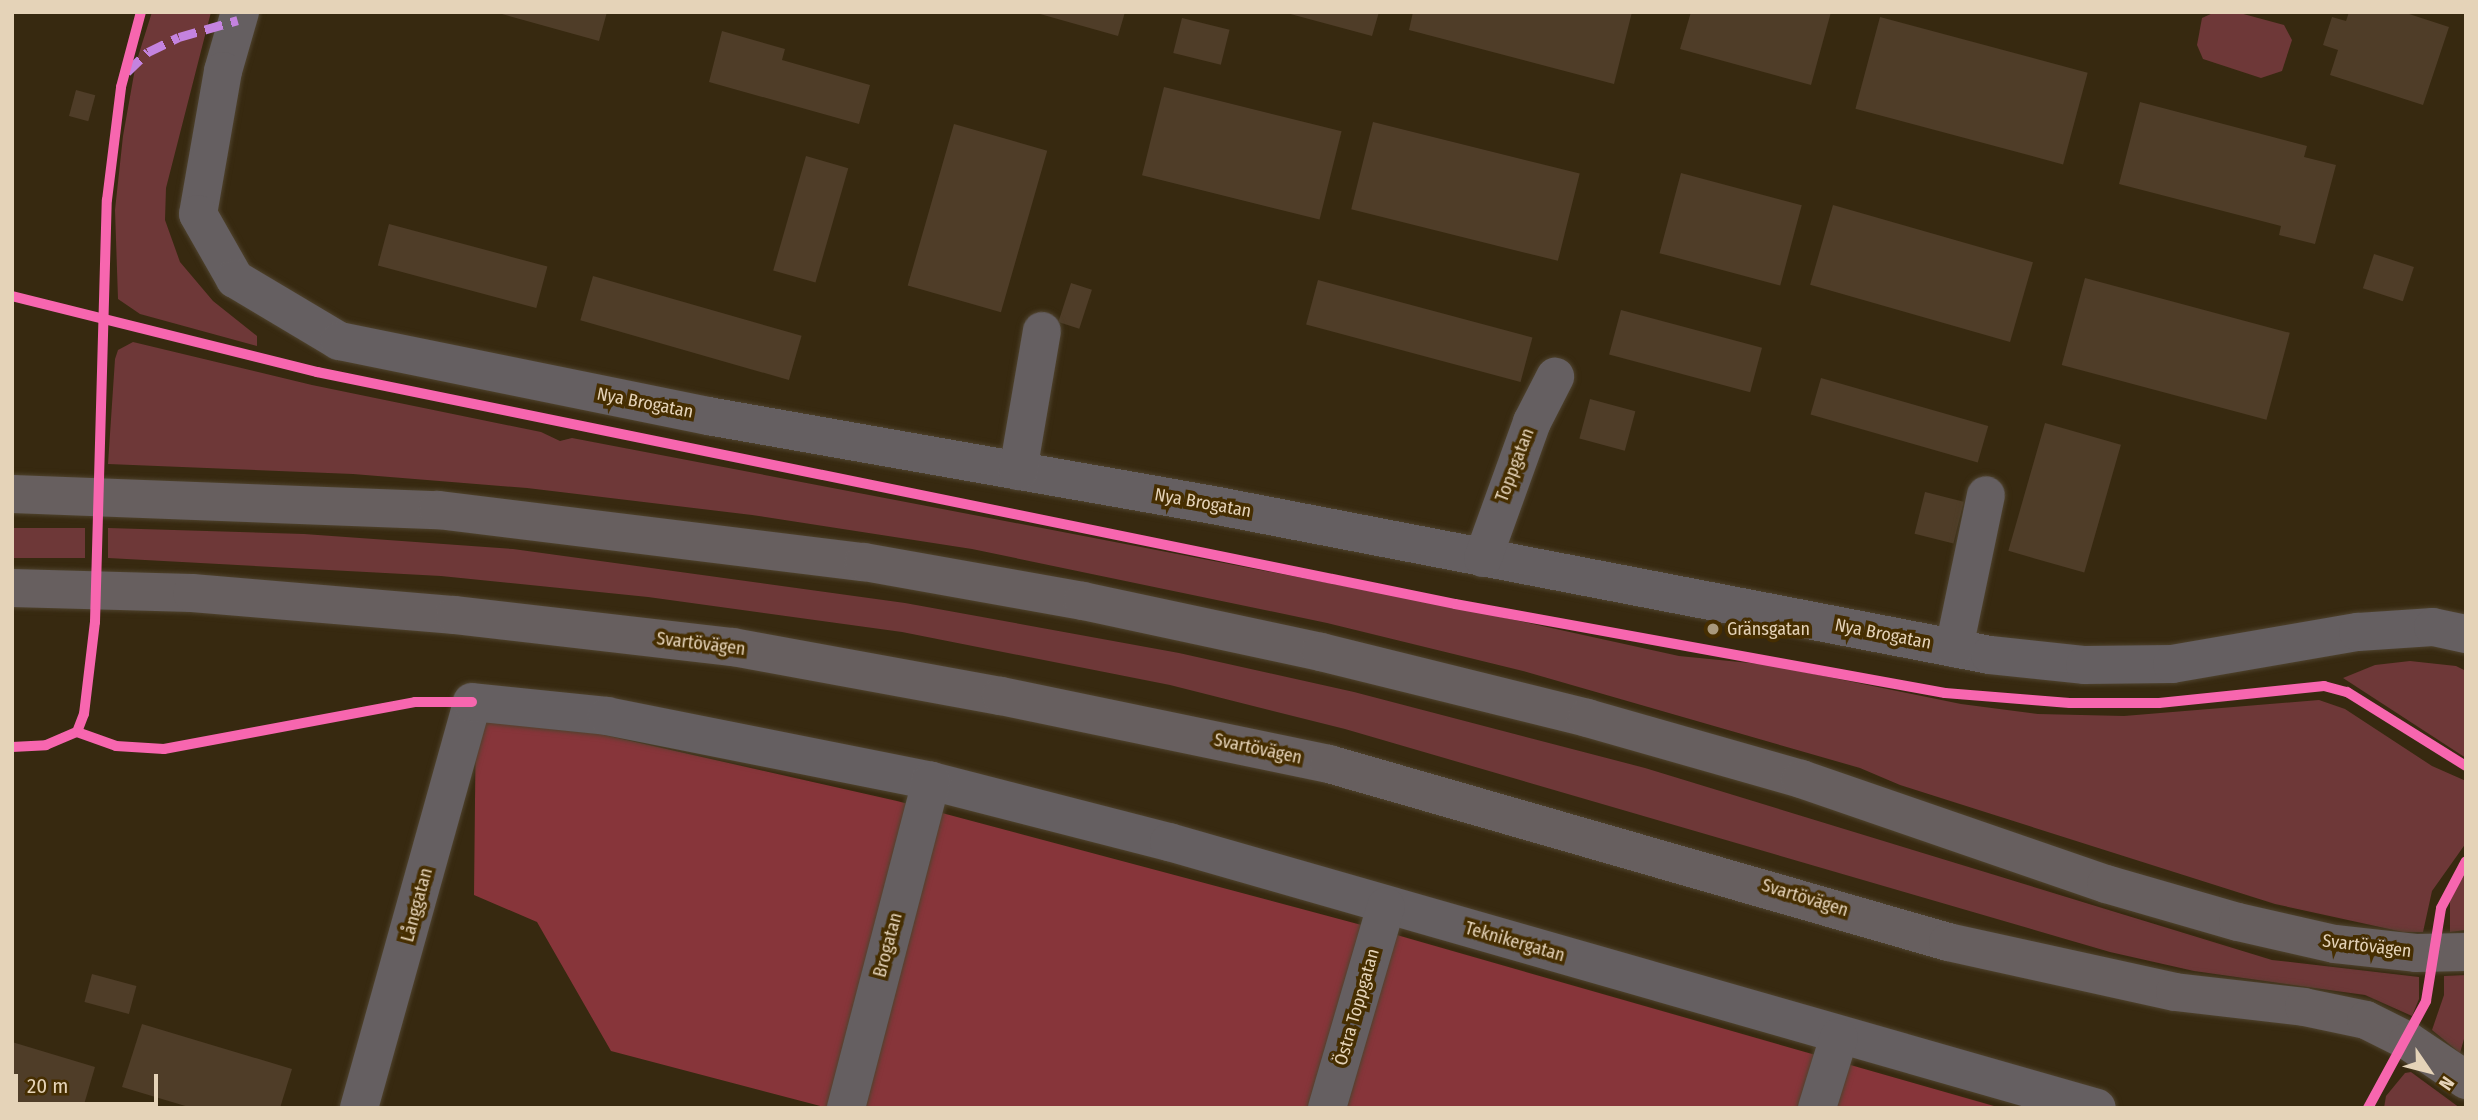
<!DOCTYPE html>
<html>
<head>
<meta charset="utf-8">
<style>
  body { margin:0 }
  #map { position:relative; width:2478px; height:1120px; overflow:hidden; background:#372910; font-family:"Fira Sans Condensed",sans-serif }
  div>[style] { position:absolute }
  .green>* { inset:0; background:#6e3838; transform-origin:0 0 }
  .forest>* { inset:0; background:#87353a }
  .building>* { inset:0; background:#4f3d28; transform-origin:0 0 }
  .roads { filter:drop-shadow(0 0 2px #4f432e) drop-shadow(0 0 2px #4f432e) }
  .minor>* { height:38px; margin:-19px; padding:0 19px; transform-origin:19px; border-radius:19px; background:#655f61 }
  .secondary>* { height:38px; margin:-19px; padding:0 19px; transform-origin:19px; border-radius:19px; background:#675f5f }
  .quiet>* { height:9px; margin-top:-4.5px; transform-origin:0; background:repeating-linear-gradient(90deg,#c483df 0 18px,transparent 0 27px) }
  .cycleway>* { height:10px; margin:-5px; padding:0 5px; transform-origin:5px; border-radius:5px; background:#f766af }
  .dots>* { width:19px; height:19px; translate:-50% -50%; box-sizing:border-box; border:4px solid #462e01; border-radius:50% }
  span { translate:-50% -50%; white-space:nowrap; text-align:center; line-height:1.15; -webkit-text-stroke:7px #462e01; paint-order:stroke }
  .street-label { font-size:18px; color:#e5d3b8 }
  .poi-label { font-size:18px; color:#e5d3b8 }
  .left { translate:0 -50%; text-align:left }
  .frame { position:absolute; inset:0; border:14px solid #e5d3b8; pointer-events:none }
  .north { position:absolute; left:2394px; top:1036px; width:70px; height:70px; -webkit-text-stroke:5px #462e01; paint-order:stroke; rotate:125deg; font-size:19px; font-weight:700; line-height:28px; text-align:center; color:#e5d3b8 }
  .north::after { content:''; display:block; margin:auto; width:24px; height:32px; background:#e5d3b8; clip-path:polygon(50% 0,100% 100%,50% 72%,0 100%) }
  .scale { position:absolute; left:14px; top:1074px; width:144px; height:32px; box-sizing:border-box; border:4px solid #e5d3b8; border-top:0; padding-left:9px; font-size:21px; line-height:24px; white-space:nowrap; color:#e5d3b8; -webkit-text-stroke:5px #462e01; paint-order:stroke }
</style>
</head>
<body>
<div id="map">
  <div class="green">
    <div style="clip-path:polygon(152px 12px,211px 12px,166px 188px,165px 220px,180px 262px,213px 301px,257px 336px,257px 346px,140px 314px,118px 299px,115px 210px,123px 136px,136px 63px)"></div>
    <div style="clip-path:polygon(2215px 12px,2236px 12px,2284px 25px,2292px 40px,2282px 71px,2261px 78px,2203px 59px,2197px 45px,2202px 18px)"></div>
    <div style="clip-path:polygon(133px 342px,312px 385px,541px 432px,560px 441px,572px 438px,1464px 609px,1679px 656px,1770px 665px,1961px 704px,2038px 714px,2124px 716px,2319px 700px,2345px 709px,2432px 766px,2466px 781px,2466px 843px,2432px 891px,2423px 932px,2403px 932px,2275px 904px,1900px 785px,1860px 768px,1523px 671px,1327px 623px,972px 549px,752px 515px,527px 488px,353px 474px,108px 464px,115px 359px,118px 350px)"></div>
    <div style="left:12px;top:528px;width:73px;height:30px"></div>
    <div style="clip-path:polygon(108px 528px,304px 534px,513px 549px,905px 603px,1179px 653px,1354px 692px,1645px 768px,2272px 960px,2419px 977px,2419px 999px,2412px 1016px,2365px 995px,2194px 971px,2110px 952px,1345px 729px,1170px 685px,902px 632px,648px 597px,441px 576px,108px 558px)"></div>
    <div style="clip-path:polygon(2410px 661px,2456px 666px,2466px 671px,2466px 758px,2343px 678px,2375px 665px)"></div>
    <div style="clip-path:polygon(2466px 873px,2466px 930px,2450px 932px,2450px 897px)"></div>
    <div style="clip-path:polygon(2466px 975px,2466px 1032px,2460px 1053px,2432px 1030px,2444px 995px,2444px 976px)"></div>
    <div style="clip-path:polygon(2411px 1072px,2460px 1108px,2384px 1108px,2386px 1096px,2405px 1073px)"></div>
  </div>
  <div class="forest">
    <div style="clip-path:polygon(476px 706px,897px 801px,1369px 927px,2001px 1108px,828px 1108px,611px 1051px,537px 922px,474px 895px)"></div>
  </div>
  <div class="building">
    <div style="clip-path:polygon(495px 12px,607px 12px,599px 41px)"></div>
    <div style="clip-path:polygon(1033px 12px,1125px 12px,1118px 36px)"></div>
    <div style="clip-path:polygon(1283px 12px,1379px 12px,1372px 36px)"></div>
    <div style="clip-path:polygon(1413px 12px,1632px 12px,1614px 84px,1409px 30px)"></div>
    <div style="clip-path:polygon(1691px 12px,1831px 12px,1811px 85px,1680px 49px)"></div>
    <div style="clip-path:polygon(2349px 12px,2403px 12px,2449px 27px,2423px 105px,2330px 75px,2338px 50px,2323px 45px,2332px 17px,2346px 21px)"></div>
    <div style="left:1880px;top:17px;width:215px;height:95px;rotate:15deg"></div>
    <div style="left:1182px;top:18px;width:49px;height:36px;rotate:14deg"></div>
    <div style="clip-path:polygon(722px 31px,785px 49px,782px 60px,870px 85px,859px 124px,709px 82px)"></div>
    <div style="left:1164px;top:87px;width:183px;height:91px;rotate:14deg"></div>
    <div style="left:76px;top:90px;width:20px;height:27px;rotate:15deg"></div>
    <div style="clip-path:polygon(2140px 102px,2307px 146px,2304px 157px,2336px 165px,2315px 244px,2279px 235px,2281px 226px,2119px 184px)"></div>
    <div style="left:1373px;top:122px;width:213px;height:90px;rotate:14deg"></div>
    <div style="left:954px;top:124px;width:97px;height:168px;rotate:16deg"></div>
    <div style="left:806px;top:156px;width:44px;height:119px;rotate:16deg"></div>
    <div style="left:1681px;top:173px;width:125px;height:83px;rotate:15deg"></div>
    <div style="left:1833px;top:205px;width:208px;height:83px;rotate:16deg"></div>
    <div style="left:389px;top:224px;width:164px;height:43px;rotate:15deg"></div>
    <div style="left:2374px;top:254px;width:42px;height:36px;rotate:18deg"></div>
    <div style="left:593px;top:276px;width:217px;height:46px;rotate:16deg"></div>
    <div style="left:2085px;top:278px;width:212px;height:90px;rotate:15deg"></div>
    <div style="left:1318px;top:280px;width:222px;height:46px;rotate:15deg"></div>
    <div style="left:1071px;top:283px;width:22px;height:41px;rotate:18deg"></div>
    <div style="left:1621px;top:310px;width:146px;height:46px;rotate:15deg"></div>
    <div style="left:1821px;top:378px;width:174px;height:38px;rotate:16deg"></div>
    <div style="left:1590px;top:399px;width:47px;height:41px;rotate:15deg"></div>
    <div style="left:2045px;top:423px;width:79px;height:133px;rotate:16deg"></div>
    <div style="left:1925px;top:492px;width:40px;height:43px;rotate:14deg"></div>
    <div style="left:92px;top:974px;width:46px;height:29px;rotate:15deg"></div>
    <div style="clip-path:polygon(142px 1024px,292px 1069px,280px 1108px,192px 1108px,122px 1087px)"></div>
    <div style="clip-path:polygon(12px 1042px,95px 1067px,83px 1108px,12px 1108px)"></div>
  </div>
  <div class="roads">
    <div class="minor">
      <div style="left:240px;top:12px;width:61px;rotate:106.1deg"></div>
      <div style="left:223px;top:71px;width:145px;rotate:99.9deg"></div>
      <div style="left:198px;top:214px;width:75px;rotate:60.4deg"></div>
      <div style="left:235px;top:279px;width:121px;rotate:30.8deg"></div>
      <div style="left:339px;top:341px;width:377px;rotate:11.5deg"></div>
      <div style="left:708px;top:416px;width:513px;rotate:10deg"></div>
      <div style="left:1213px;top:505px;width:791px;rotate:10.93deg"></div>
      <div style="left:1990px;top:655px;width:96px;rotate:6deg"></div>
      <div style="left:2085px;top:665px;width:87px;rotate:-0.7deg"></div>
      <div style="left:2172px;top:664px;width:189px;rotate:-9.8deg"></div>
      <div style="left:2358px;top:632px;width:75px;rotate:-3.8deg"></div>
      <div style="left:2433px;top:627px;width:34px;rotate:12deg"></div>
      <div style="left:1018px;top:471px;width:142px;rotate:-80.3deg"></div>
      <div style="left:1483px;top:558px;width:145px;rotate:-70.2deg"></div>
      <div style="left:1532px;top:422px;width:51px;rotate:-62.9deg"></div>
      <div style="left:1954px;top:648px;width:156px;rotate:-78.2deg"></div>
      <div style="left:359px;top:1108px;width:421px;rotate:-74.4deg"></div>
      <div style="left:472px;top:702px;width:136px;rotate:5.9deg"></div>
      <div style="left:607px;top:716px;width:330px;rotate:11.3deg"></div>
      <div style="left:931px;top:781px;width:246px;rotate:14.4deg"></div>
      <div style="left:1169px;top:842px;width:965px;rotate:15.99deg"></div>
      <div style="left:846px;top:1108px;width:338px;rotate:-75.4deg"></div>
      <div style="left:1327px;top:1108px;width:210px;rotate:-73.7deg"></div>
      <div style="left:1817px;top:1108px;width:74px;rotate:-72.8deg"></div>
    </div>
    <div class="secondary">
      <div style="left:12px;top:494px;width:426px;rotate:2.2deg"></div>
      <div style="left:438px;top:510px;width:429px;rotate:7deg"></div>
      <div style="left:864px;top:562px;width:222px;rotate:10.1deg"></div>
      <div style="left:1083px;top:601px;width:243px;rotate:12.1deg"></div>
      <div style="left:1321px;top:652px;width:274px;rotate:13.9deg"></div>
      <div style="left:1587px;top:718px;width:223px;rotate:15.9deg"></div>
      <div style="left:1801px;top:779px;width:323px;rotate:19deg"></div>
      <div style="left:2106px;top:884px;width:137px;rotate:16.1deg"></div>
      <div style="left:2238px;top:922px;width:99px;rotate:12.8deg"></div>
      <div style="left:2335px;top:944px;width:81px;rotate:6.3deg"></div>
      <div style="left:2416px;top:953px;width:50px;rotate:-1.1deg"></div>
      <div style="left:12px;top:588px;width:180px;rotate:1.6deg"></div>
      <div style="left:192px;top:593px;width:264px;rotate:4.8deg"></div>
      <div style="left:455px;top:615px;width:280px;rotate:6.6deg"></div>
      <div style="left:733px;top:647px;width:272px;rotate:10.4deg"></div>
      <div style="left:1001px;top:696px;width:335px;rotate:11.7deg"></div>
      <div style="left:1329px;top:764px;width:644px;rotate:16.04deg"></div>
      <div style="left:1948px;top:942px;width:232px;rotate:12.4deg"></div>
      <div style="left:2175px;top:992px;width:130px;rotate:6.6deg"></div>
      <div style="left:2304px;top:1007px;width:63px;rotate:11.8deg"></div>
      <div style="left:2366px;top:1020px;width:47px;rotate:26.6deg"></div>
      <div style="left:2408px;top:1041px;width:70px;rotate:33.9deg"></div>
    </div>
  </div>
  <div class="quiet">
    <div style="left:127px;top:72px;width:29px;rotate:-44deg"></div>
    <div style="left:148px;top:52px;width:34px;rotate:-26deg"></div>
    <div style="left:179px;top:37px;width:61px;rotate:-16.1deg"></div>
  </div>
  <div class="cycleway">
    <div style="left:12px;top:296px;width:314px;rotate:14deg"></div>
    <div style="left:317px;top:372px;width:1161px;rotate:11.52deg"></div>
    <div style="left:1455px;top:604px;width:498px;rotate:10.3deg"></div>
    <div style="left:1945px;top:693px;width:125px;rotate:4.6deg"></div>
    <div style="left:2070px;top:703px;width:89px"></div>
    <div style="left:2159px;top:703px;width:166px;rotate:-5.9deg"></div>
    <div style="left:2324px;top:686px;width:24px;rotate:15deg"></div>
    <div style="left:2347px;top:692px;width:140px;rotate:31.9deg"></div>
    <div style="left:77px;top:732px;width:41px;rotate:19.7deg"></div>
    <div style="left:116px;top:746px;width:48px;rotate:3.6deg"></div>
    <div style="left:164px;top:749px;width:255px;rotate:-10.6deg"></div>
    <div style="left:415px;top:702px;width:57px"></div>
    <div style="left:12px;top:747px;width:34px;rotate:-3deg"></div>
    <div style="left:46px;top:745px;width:34px;rotate:-23deg"></div>
    <div style="left:77px;top:732px;width:19px;rotate:-69deg"></div>
    <div style="left:84px;top:714px;width:93px;rotate:-83.2deg"></div>
    <div style="left:95px;top:622px;width:422px;rotate:-88.4deg"></div>
    <div style="left:107px;top:200px;width:114px;rotate:-82.9deg"></div>
    <div style="left:121px;top:87px;width:78px;rotate:-75.1deg"></div>
    <div style="left:2368px;top:1108px;width:122px;rotate:-61.5deg"></div>
    <div style="left:2426px;top:1001px;width:94px;rotate:-80.8deg"></div>
    <div style="left:2441px;top:908px;width:53px;rotate:-62deg"></div>
  </div>
  <div class="dots">
    <div style="left:1713px;top:629px;background:#a8987d"></div>
  </div>
  <div class="street-label">
    <span style="left:645px;top:403px;rotate:11deg">Nya Brogatan</span>
    <span style="left:1515px;top:465px;rotate:-69deg">Toppgatan</span>
    <span style="left:1203px;top:503px;rotate:10deg">Nya Brogatan</span>
    <span style="left:1883px;top:634px;rotate:11deg">Nya Brogatan</span>
    <span style="left:701px;top:644px;rotate:7deg">Svartövägen</span>
    <span style="left:1258px;top:749px;rotate:12deg">Svartövägen</span>
    <span style="left:1805px;top:898px;rotate:17deg">Svartövägen</span>
    <span style="left:417px;top:905px;rotate:-75deg">Långgatan</span>
    <span style="left:1515px;top:942px;rotate:16deg">Teknikergatan</span>
    <span style="left:888px;top:945px;rotate:-75deg">Brogatan</span>
    <span style="left:2367px;top:946px;rotate:7deg">Svartövägen</span>
    <span style="left:1357px;top:1007px;rotate:-74deg">Östra Toppgatan</span>
  </div>
  <div class="poi-label">
    <span class="left" style="left:1727px;top:629px">Gränsgatan</span>
  </div>
  <div class="frame"></div>
  <div class="north">N</div>
  <div class="scale">20 m</div>
</div>
</body>
</html>
